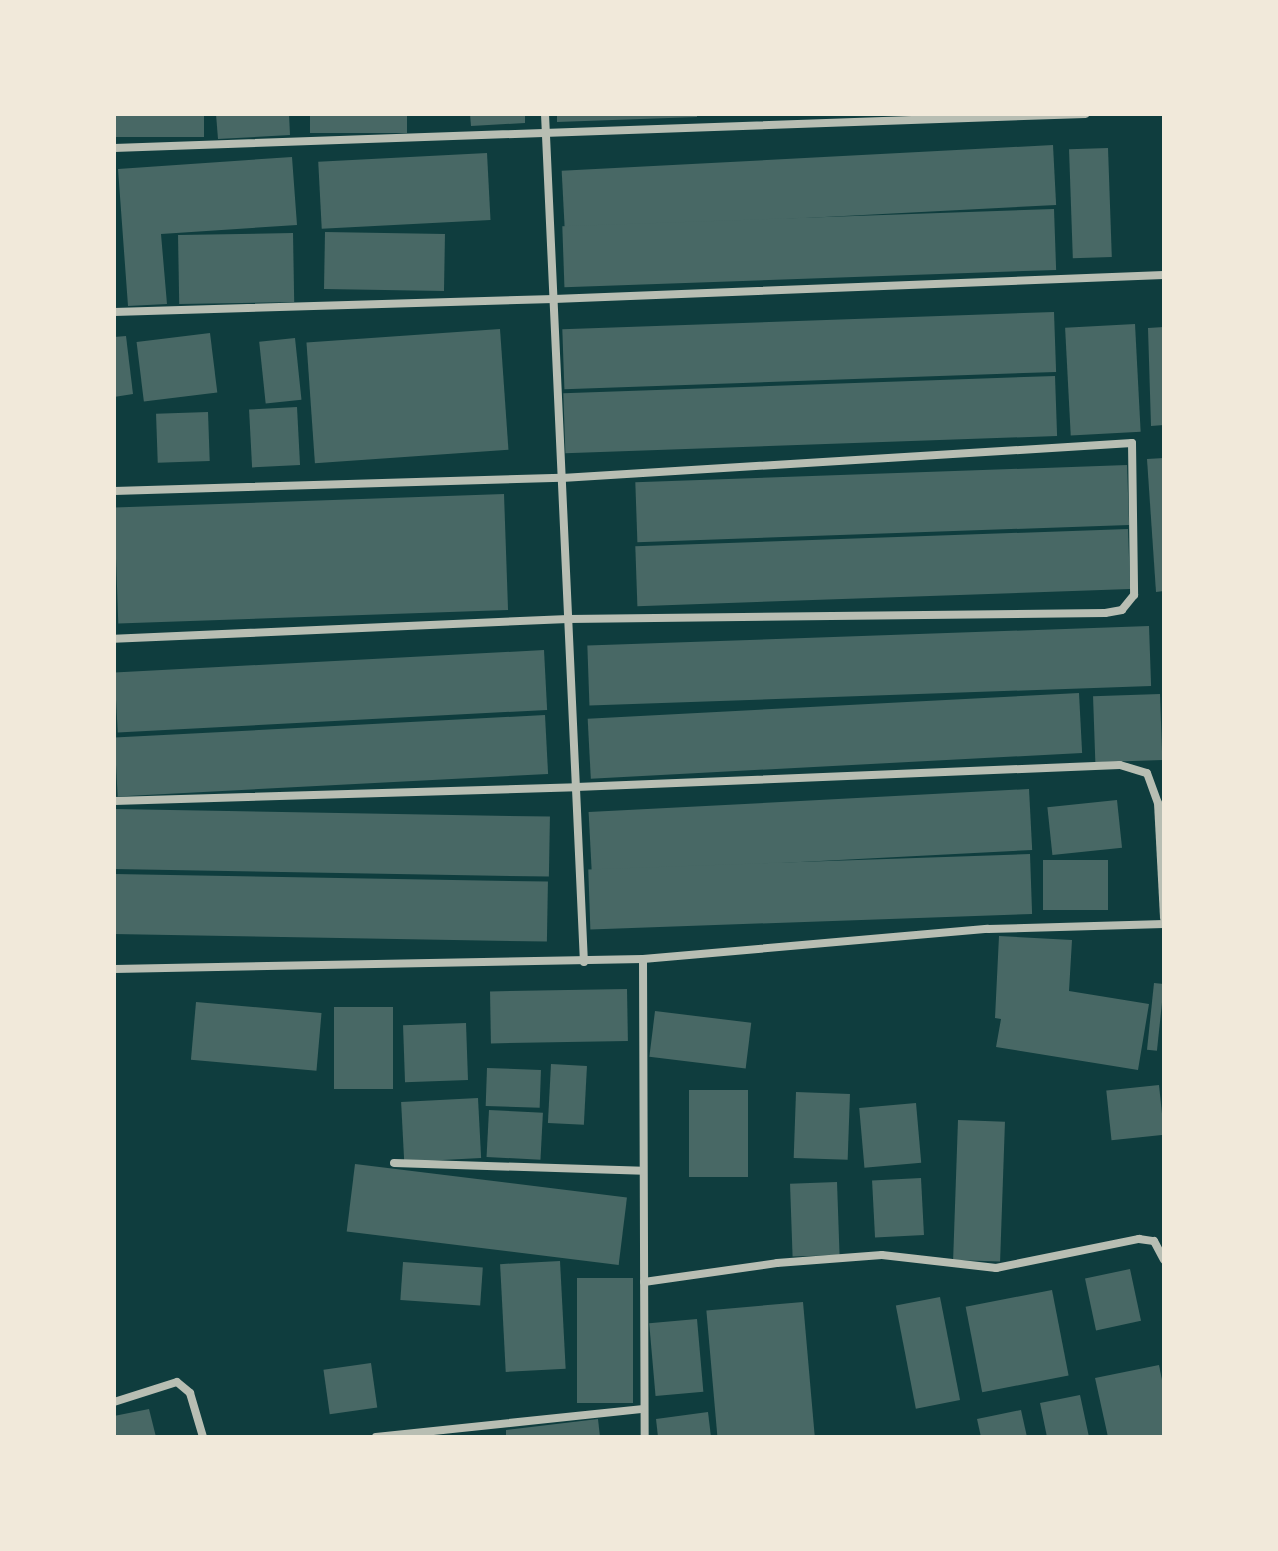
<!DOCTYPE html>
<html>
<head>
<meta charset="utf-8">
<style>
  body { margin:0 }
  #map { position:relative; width:1278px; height:1551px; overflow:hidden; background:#0f3d3e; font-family:Figtree,sans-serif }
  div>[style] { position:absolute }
  .building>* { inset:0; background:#486865; transform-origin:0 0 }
  .minor>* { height:8px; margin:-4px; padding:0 4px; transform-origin:4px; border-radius:4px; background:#b8beb3 }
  span { translate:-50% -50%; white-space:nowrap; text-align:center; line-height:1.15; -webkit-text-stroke:8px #f1e9da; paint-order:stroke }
  .frame { position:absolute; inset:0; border:116px solid #f1e9da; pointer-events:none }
</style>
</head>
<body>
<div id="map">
  <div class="building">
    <div style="left:114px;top:114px;width:90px;height:23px"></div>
    <div style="clip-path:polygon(216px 114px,289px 114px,290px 135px,218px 139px)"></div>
    <div style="left:310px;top:114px;width:97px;height:19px"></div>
    <div style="clip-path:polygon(470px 114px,525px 114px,525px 123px,471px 126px)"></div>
    <div style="clip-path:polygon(557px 114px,697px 114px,697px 117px,557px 122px)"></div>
    <div style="left:1053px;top:145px;width:60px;height:492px;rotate:87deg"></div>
    <div style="left:1108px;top:148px;width:109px;height:39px;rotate:88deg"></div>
    <div style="left:487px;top:153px;width:67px;height:169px;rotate:87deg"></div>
    <div style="clip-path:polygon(292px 157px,297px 225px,161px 234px,167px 304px,128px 306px,118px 169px)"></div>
    <div style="left:1054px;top:209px;width:61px;height:492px;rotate:88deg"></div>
    <div style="left:325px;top:232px;width:120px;height:57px;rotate:1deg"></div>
    <div style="left:293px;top:233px;width:69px;height:115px;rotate:89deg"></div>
    <div style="left:1054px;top:312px;width:60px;height:492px;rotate:88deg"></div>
    <div style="left:1135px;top:324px;width:108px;height:70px;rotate:87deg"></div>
    <div style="clip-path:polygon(1164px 327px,1164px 425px,1151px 426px,1148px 328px)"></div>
    <div style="left:500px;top:329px;width:121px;height:194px;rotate:86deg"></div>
    <div style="left:210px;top:333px;width:60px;height:74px;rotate:83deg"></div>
    <div style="clip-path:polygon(126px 336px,133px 394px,114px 397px,114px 337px)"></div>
    <div style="left:295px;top:338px;width:62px;height:36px;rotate:84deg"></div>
    <div style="left:1055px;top:376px;width:60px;height:492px;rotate:88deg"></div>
    <div style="left:297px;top:407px;width:58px;height:48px;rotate:87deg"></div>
    <div style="left:208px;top:412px;width:49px;height:52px;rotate:88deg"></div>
    <div style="clip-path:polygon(1164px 458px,1164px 591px,1156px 592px,1147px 459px)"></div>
    <div style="left:1127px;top:465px;width:60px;height:492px;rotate:88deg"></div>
    <div style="left:504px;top:494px;width:116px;height:390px;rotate:88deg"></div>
    <div style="left:1128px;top:529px;width:60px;height:493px;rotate:88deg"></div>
    <div style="left:1149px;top:626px;width:60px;height:562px;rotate:88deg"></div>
    <div style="left:544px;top:650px;width:60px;height:430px;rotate:87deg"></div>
    <div style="left:1079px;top:693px;width:60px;height:492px;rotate:87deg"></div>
    <div style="left:1160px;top:694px;width:66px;height:67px;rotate:88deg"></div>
    <div style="left:545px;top:715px;width:59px;height:431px;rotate:87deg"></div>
    <div style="left:1029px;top:789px;width:61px;height:441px;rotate:87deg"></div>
    <div style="left:1117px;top:800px;width:48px;height:70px;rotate:84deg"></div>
    <div style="left:114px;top:809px;width:436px;height:60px;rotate:1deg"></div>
    <div style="left:1030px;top:854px;width:60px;height:442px;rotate:88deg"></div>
    <div style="left:1043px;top:860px;width:65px;height:50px"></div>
    <div style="left:114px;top:874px;width:434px;height:60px;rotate:1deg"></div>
    <div style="clip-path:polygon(999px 936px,1072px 940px,1069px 991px,1149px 1004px,1138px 1070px,996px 1047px,1001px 1019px,995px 1018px)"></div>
    <div style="left:1154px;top:983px;width:10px;height:67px;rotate:6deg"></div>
    <div style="left:627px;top:989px;width:52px;height:137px;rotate:89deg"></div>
    <div style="left:196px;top:1002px;width:126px;height:58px;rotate:5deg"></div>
    <div style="left:334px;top:1007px;width:59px;height:82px"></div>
    <div style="left:655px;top:1011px;width:97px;height:46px;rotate:7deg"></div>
    <div style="left:466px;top:1023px;width:57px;height:63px;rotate:88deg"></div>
    <div style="left:551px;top:1064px;width:36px;height:59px;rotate:3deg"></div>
    <div style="left:487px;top:1068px;width:54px;height:38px;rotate:2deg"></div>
    <div style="left:1159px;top:1085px;width:50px;height:53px;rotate:84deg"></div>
    <div style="left:689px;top:1090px;width:59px;height:87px"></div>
    <div style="left:796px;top:1092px;width:54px;height:66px;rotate:2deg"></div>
    <div style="left:478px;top:1098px;width:60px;height:77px;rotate:87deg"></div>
    <div style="left:916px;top:1103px;width:60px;height:57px;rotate:85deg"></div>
    <div style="left:489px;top:1110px;width:54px;height:47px;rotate:3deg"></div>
    <div style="left:958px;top:1120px;width:47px;height:140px;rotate:2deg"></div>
    <div style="left:355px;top:1164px;width:274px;height:68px;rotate:7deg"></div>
    <div style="left:921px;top:1178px;width:57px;height:49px;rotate:87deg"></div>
    <div style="left:837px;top:1182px;width:73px;height:47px;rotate:88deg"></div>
    <div style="left:560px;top:1261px;width:108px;height:60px;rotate:87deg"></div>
    <div style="left:403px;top:1262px;width:80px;height:38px;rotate:4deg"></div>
    <div style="left:1130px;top:1269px;width:53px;height:46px;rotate:78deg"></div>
    <div style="left:577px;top:1278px;width:56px;height:125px"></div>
    <div style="left:1052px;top:1290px;width:87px;height:88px;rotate:79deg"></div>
    <div style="left:940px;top:1297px;width:105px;height:45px;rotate:79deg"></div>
    <div style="left:803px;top:1302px;width:134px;height:97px;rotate:85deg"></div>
    <div style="left:697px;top:1319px;width:73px;height:48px;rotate:85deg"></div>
    <div style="left:371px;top:1363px;width:45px;height:48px;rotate:82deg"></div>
    <div style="clip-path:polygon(1159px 1365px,1164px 1390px,1164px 1437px,1108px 1437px,1095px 1378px)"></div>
    <div style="clip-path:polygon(1080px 1395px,1089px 1437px,1047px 1437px,1040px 1403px)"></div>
    <div style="clip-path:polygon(149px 1409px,156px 1437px,114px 1437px,114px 1416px)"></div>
    <div style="clip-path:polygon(1021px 1410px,1027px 1437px,981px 1437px,977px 1419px)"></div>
    <div style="clip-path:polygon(708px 1412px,711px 1437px,658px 1437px,656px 1419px)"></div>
    <div style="clip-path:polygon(598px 1419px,600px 1437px,506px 1437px,506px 1430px)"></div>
  </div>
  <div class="minor">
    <div style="left:545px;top:114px;width:849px;rotate:87.37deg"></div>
    <div style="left:114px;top:148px;width:972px;rotate:-2.01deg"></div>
    <div style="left:114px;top:312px;width:440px;rotate:-1.7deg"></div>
    <div style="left:554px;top:299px;width:610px;rotate:-2.25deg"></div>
    <div style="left:114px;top:491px;width:448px;rotate:-1.7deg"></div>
    <div style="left:562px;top:478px;width:571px;rotate:-3.51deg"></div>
    <div style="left:1132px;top:443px;width:152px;rotate:89.2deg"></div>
    <div style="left:1134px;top:595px;width:19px;rotate:129deg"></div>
    <div style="left:1122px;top:610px;width:17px;rotate:170deg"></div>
    <div style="left:1105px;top:613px;width:537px;rotate:179.36deg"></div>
    <div style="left:568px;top:619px;width:454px;rotate:177.5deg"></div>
    <div style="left:114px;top:801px;width:462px;rotate:-1.7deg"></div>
    <div style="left:576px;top:787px;width:544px;rotate:-2.32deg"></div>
    <div style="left:1120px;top:765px;width:28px;rotate:17deg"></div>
    <div style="left:1147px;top:773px;width:32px;rotate:70deg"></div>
    <div style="left:1158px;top:803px;width:115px;rotate:87deg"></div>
    <div style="left:643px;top:959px;width:478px;rotate:89.8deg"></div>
    <div style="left:114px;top:969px;width:529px;rotate:-1.08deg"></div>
    <div style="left:643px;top:959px;width:346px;rotate:-5deg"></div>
    <div style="left:988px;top:929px;width:176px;rotate:-1.6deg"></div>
    <div style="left:394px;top:1163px;width:249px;rotate:1.8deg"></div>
    <div style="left:644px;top:1282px;width:134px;rotate:-8.1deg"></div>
    <div style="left:777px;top:1263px;width:105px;rotate:-4.4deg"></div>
    <div style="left:882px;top:1255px;width:115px;rotate:6.5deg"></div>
    <div style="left:996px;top:1268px;width:146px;rotate:-11.5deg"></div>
    <div style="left:1139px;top:1239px;width:15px;rotate:8deg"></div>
    <div style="left:1154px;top:1241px;width:21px;rotate:62deg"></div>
    <div style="left:114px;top:1402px;width:66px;rotate:-17.6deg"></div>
    <div style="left:177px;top:1382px;width:17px;rotate:40deg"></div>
    <div style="left:190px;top:1393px;width:46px;rotate:73.5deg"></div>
    <div style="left:376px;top:1437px;width:269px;rotate:-6deg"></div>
  </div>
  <div class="frame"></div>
</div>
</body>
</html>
